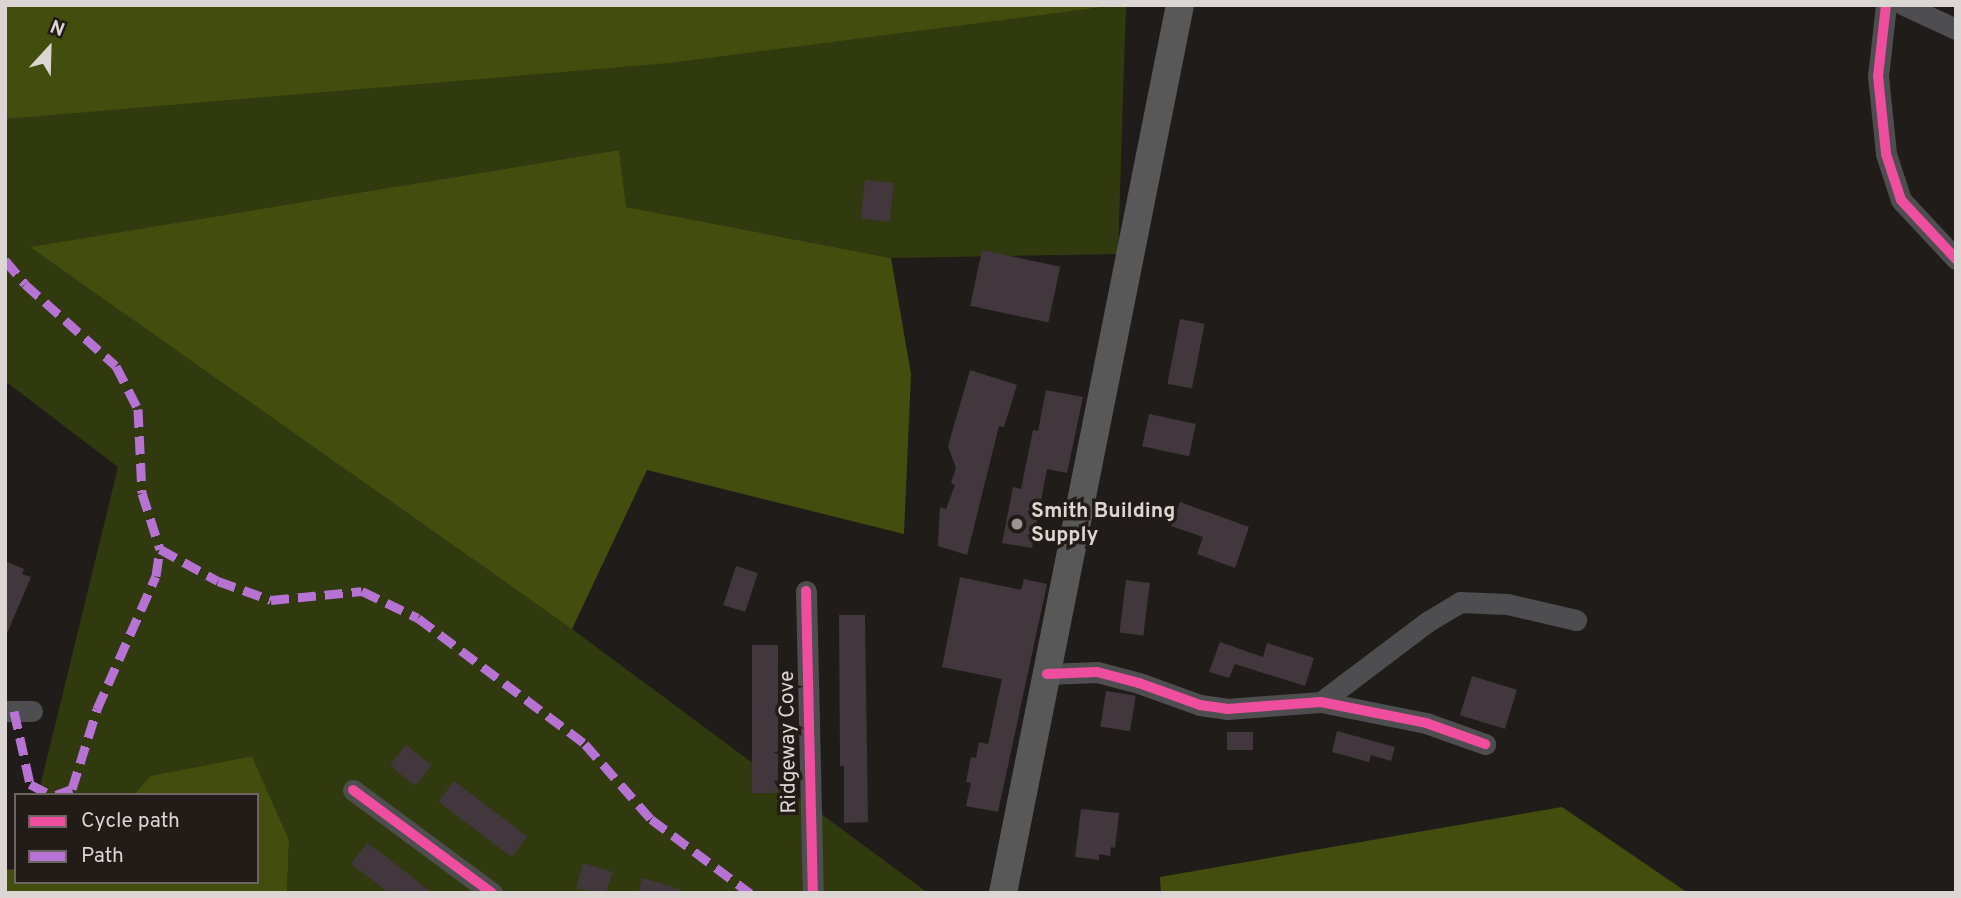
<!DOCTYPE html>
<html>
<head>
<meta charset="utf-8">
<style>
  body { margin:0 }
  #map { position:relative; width:1961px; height:898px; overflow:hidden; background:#201c1a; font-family:Overpass,sans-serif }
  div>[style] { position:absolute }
  .green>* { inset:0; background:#31390e }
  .forest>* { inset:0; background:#434e0e }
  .building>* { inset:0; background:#41373d; transform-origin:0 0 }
  .minor>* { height:21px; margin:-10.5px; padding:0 10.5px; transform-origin:10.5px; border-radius:10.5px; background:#4e4d4f }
  .major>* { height:28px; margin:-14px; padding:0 14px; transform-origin:14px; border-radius:14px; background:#585859 }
  .quiet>* { height:9px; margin-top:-4.5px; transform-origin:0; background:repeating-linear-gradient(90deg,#b673d3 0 18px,transparent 0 27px) }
  .cycleway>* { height:10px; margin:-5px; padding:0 5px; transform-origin:5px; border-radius:5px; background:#ef4d9e }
  .dots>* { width:19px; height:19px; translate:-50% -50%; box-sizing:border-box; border:4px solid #231b17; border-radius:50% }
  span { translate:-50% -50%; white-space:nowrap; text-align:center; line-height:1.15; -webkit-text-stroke:7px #231b17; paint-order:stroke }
  .poi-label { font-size:21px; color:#dbd5d3; font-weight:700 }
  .left { translate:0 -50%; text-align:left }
  .street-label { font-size:21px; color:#dbd5d3 }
  .frame { position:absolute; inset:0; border:7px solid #dbd5d3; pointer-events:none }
  .legend { position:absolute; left:14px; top:793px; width:245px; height:91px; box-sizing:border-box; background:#231b17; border:2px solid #6d6562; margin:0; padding:9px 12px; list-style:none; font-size:21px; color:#dbd5d3 }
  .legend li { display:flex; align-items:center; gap:14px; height:35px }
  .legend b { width:35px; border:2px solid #6d6562 }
  .north { position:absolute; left:14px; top:14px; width:70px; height:70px; -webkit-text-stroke:5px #231b17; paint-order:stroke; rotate:22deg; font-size:19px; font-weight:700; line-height:28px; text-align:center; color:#dbd5d3 }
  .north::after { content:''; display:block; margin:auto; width:24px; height:32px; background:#dbd5d3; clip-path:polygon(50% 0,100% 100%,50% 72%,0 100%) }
</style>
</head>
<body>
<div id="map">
  <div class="green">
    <div style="clip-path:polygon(1126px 5px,1118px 254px,891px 258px,625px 207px,619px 150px,31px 247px,572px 629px,928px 893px,287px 893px,289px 840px,252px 756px,150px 776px,134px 795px,38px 795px,118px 467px,5px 381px,5px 119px)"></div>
  </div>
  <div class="forest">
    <div style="clip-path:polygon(5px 5px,1118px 5px,669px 63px,5px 119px)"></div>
    <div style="clip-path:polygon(619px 150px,626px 207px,891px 258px,911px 374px,904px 534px,647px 470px,572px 629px,30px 247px)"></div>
    <div style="clip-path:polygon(252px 756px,289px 840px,287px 893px,5px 893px,5px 870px,16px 869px,16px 882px,257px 882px,257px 795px,134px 795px,150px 776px)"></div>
    <div style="clip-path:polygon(1562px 807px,1688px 893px,1161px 893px,1160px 877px)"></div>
  </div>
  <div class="building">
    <div style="left:865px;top:180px;width:29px;height:39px;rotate:6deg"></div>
    <div style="left:982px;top:250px;width:80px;height:57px;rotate:12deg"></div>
    <div style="left:1180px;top:319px;width:25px;height:66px;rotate:11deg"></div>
    <div style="clip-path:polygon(970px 370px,1017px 385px,1004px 427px,999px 426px,967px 555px,938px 546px,940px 507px,946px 509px,955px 485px,951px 483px,956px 468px,948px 446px)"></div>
    <div style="clip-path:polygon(1046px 390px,1083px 397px,1067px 473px,1047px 469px,1032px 548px,1002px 543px,1013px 487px,1021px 489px,1033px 430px,1038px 431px)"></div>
    <div style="left:1149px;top:414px;width:48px;height:33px;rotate:12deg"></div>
    <div style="clip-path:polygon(1180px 502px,1249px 527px,1235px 568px,1197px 554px,1203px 537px,1171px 526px)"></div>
    <div style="clip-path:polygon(5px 561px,24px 569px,22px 574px,31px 577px,5px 638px)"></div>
    <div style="left:736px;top:566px;width:23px;height:41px;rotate:18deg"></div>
    <div style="clip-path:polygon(960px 577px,1021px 590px,1024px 579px,1047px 584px,998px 812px,966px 806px,971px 783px,966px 782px,971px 757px,976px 758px,979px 742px,988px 744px,1002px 679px,942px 667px)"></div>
    <div style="left:1126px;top:580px;width:24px;height:53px;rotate:7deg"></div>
    <div style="clip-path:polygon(839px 615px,865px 615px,868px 822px,844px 823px,844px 766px,840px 766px)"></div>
    <div style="clip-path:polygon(1220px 642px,1263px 657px,1267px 643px,1314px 658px,1305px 686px,1235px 664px,1229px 678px,1209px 672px)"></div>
    <div style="left:752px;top:645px;width:26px;height:148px"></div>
    <div style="left:1472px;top:676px;width:47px;height:41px;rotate:17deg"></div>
    <div style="left:1106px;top:691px;width:30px;height:36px;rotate:9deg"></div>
    <div style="clip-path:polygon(1337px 731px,1395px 747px,1391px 761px,1371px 755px,1369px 762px,1332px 752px)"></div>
    <div style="left:1227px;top:732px;width:26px;height:18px"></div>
    <div style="left:406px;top:745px;width:33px;height:26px;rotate:39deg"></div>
    <div style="left:454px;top:781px;width:92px;height:26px;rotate:37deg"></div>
    <div style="clip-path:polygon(1081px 809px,1119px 813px,1115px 848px,1111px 847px,1110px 856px,1099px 854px,1099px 860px,1075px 857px)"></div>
    <div style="clip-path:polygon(367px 843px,383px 854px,432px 893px,389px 893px,351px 864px)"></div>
    <div style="clip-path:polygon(583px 863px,613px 872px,606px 893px,576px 888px)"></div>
    <div style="clip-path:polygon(642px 878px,680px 889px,679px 893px,638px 893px)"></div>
  </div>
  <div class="minor">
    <div style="left:1886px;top:5px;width:71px;rotate:96.4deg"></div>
    <div style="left:1878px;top:76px;width:78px;rotate:84.1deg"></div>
    <div style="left:1886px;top:154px;width:48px;rotate:71.9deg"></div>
    <div style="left:1901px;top:200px;width:81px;rotate:47deg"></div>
    <div style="left:1904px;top:5px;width:57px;rotate:24.8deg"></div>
    <div style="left:806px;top:591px;width:302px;rotate:88.7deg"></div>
    <div style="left:1047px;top:674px;width:50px;rotate:-2.3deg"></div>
    <div style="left:1097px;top:672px;width:43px;rotate:14.7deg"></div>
    <div style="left:1139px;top:683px;width:65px;rotate:19.8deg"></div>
    <div style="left:1200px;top:705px;width:27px;rotate:8deg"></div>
    <div style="left:1227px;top:709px;width:94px;rotate:-4.3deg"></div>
    <div style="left:1321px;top:702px;width:107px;rotate:11.3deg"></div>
    <div style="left:1426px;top:723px;width:63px;rotate:19.6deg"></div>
    <div style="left:1321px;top:702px;width:133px;rotate:-37deg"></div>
    <div style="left:1427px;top:622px;width:39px;rotate:-31deg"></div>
    <div style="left:1460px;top:602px;width:47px;rotate:2.4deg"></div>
    <div style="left:1507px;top:604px;width:71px;rotate:13.1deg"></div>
    <div style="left:5px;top:711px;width:27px"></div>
    <div style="left:353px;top:790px;width:173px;rotate:36.5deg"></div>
  </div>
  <div class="major">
    <div style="left:1003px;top:893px;width:905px;rotate:-78.73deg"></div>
  </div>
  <div class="quiet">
    <div style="left:5px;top:260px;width:31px;rotate:50deg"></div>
    <div style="left:25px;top:284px;width:122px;rotate:42deg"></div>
    <div style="left:116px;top:366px;width:48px;rotate:62.9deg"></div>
    <div style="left:138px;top:409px;width:84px;rotate:87.3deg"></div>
    <div style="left:142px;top:493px;width:59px;rotate:72.2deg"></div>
    <div style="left:160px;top:549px;width:66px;rotate:28.9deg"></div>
    <div style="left:218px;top:581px;width:56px;rotate:19.7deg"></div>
    <div style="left:271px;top:600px;width:91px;rotate:-5.6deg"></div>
    <div style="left:362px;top:591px;width:62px;rotate:25.7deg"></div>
    <div style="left:418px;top:618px;width:209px;rotate:37deg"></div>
    <div style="left:585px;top:744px;width:100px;rotate:48.7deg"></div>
    <div style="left:651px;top:819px;width:124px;rotate:36.8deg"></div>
    <div style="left:14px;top:711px;width:75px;rotate:77.6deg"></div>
    <div style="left:30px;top:784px;width:24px;rotate:28deg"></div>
    <div style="left:56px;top:795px;width:17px;rotate:-21deg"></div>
    <div style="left:72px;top:789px;width:84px;rotate:-72.6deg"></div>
    <div style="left:97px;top:709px;width:145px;rotate:-66.1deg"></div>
    <div style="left:156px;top:576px;width:27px;rotate:-82deg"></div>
  </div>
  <div class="cycleway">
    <div style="left:1886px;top:5px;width:71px;rotate:96.4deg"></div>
    <div style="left:1878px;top:76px;width:78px;rotate:84.1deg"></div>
    <div style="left:1886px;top:154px;width:48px;rotate:71.9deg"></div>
    <div style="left:1901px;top:200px;width:81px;rotate:47deg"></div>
    <div style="left:806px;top:591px;width:302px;rotate:88.7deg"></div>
    <div style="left:1047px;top:674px;width:50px;rotate:-2.3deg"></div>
    <div style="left:1097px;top:672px;width:43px;rotate:14.7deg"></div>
    <div style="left:1139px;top:683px;width:65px;rotate:19.8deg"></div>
    <div style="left:1200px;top:705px;width:27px;rotate:8deg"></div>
    <div style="left:1227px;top:709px;width:94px;rotate:-4.3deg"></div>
    <div style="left:1321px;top:702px;width:107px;rotate:11.3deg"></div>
    <div style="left:1426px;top:723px;width:63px;rotate:19.6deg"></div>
    <div style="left:353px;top:790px;width:173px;rotate:36.5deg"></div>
  </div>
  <div class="dots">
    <div style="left:1017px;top:524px;background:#9a9492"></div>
  </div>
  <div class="poi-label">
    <span class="left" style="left:1031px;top:524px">Smith Building<br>Supply</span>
  </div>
  <div class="street-label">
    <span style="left:789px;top:742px;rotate:-91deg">Ridgeway Cove</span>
  </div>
  <div class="frame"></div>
  <ul class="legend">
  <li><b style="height:9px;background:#ef4d9e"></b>Cycle path</li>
  <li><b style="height:9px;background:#b673d3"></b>Path</li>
  </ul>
  <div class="north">N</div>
</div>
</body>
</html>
